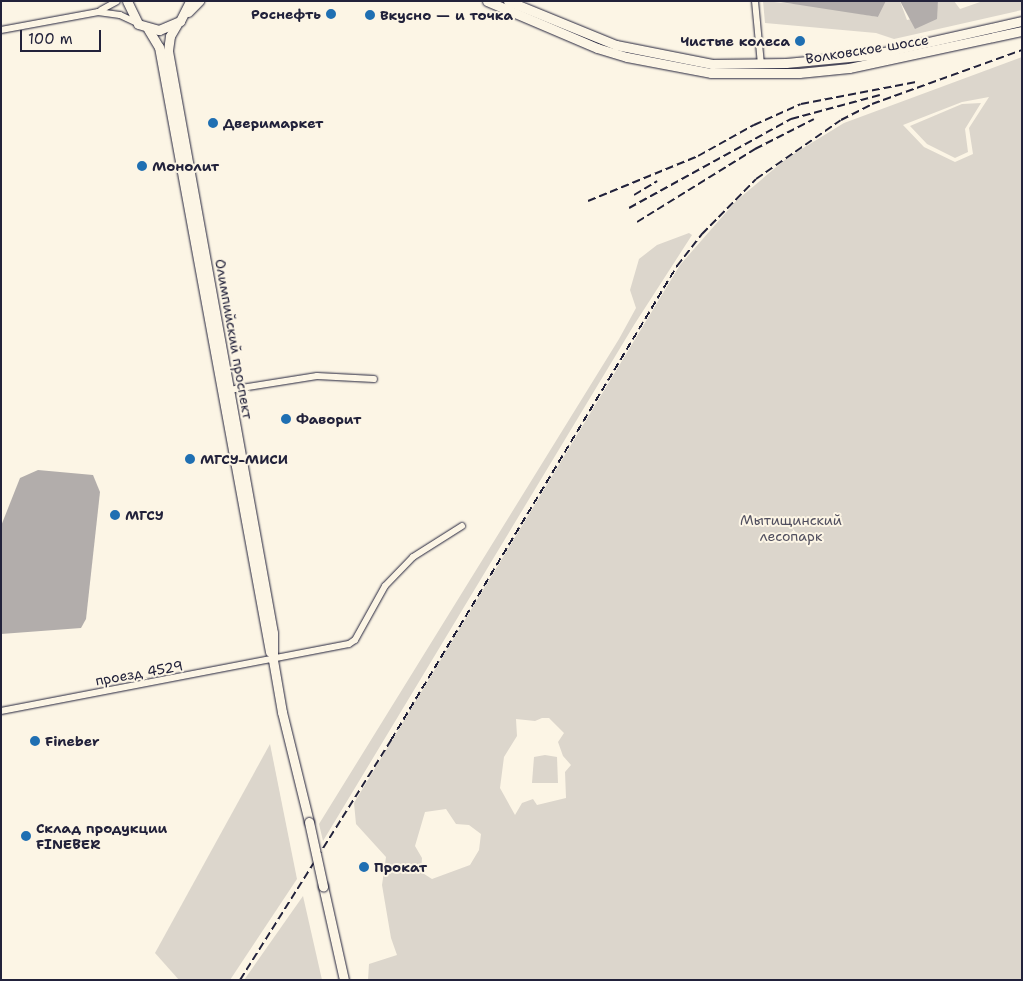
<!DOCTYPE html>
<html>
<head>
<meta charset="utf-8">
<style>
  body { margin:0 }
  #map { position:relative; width:1023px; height:981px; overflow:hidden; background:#fcf5e5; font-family:"Shantell Sans",sans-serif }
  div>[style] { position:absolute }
  .green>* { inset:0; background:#dcd6cc }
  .water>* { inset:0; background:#b2adab }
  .roads { filter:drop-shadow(0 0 1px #22223b) drop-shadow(0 0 1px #22223b) }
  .street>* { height:6px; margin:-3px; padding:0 3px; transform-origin:3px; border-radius:3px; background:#fcf5e5 }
  .secondary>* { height:9px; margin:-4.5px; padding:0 4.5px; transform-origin:4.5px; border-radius:4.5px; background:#fcf5e5 }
  .rail>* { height:2px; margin-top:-1px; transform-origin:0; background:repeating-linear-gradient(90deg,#22223b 0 8px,transparent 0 12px) }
  .bridges { filter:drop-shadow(0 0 1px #22223b) drop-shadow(0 0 1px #22223b) }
  .secondary-bridge>* { height:9px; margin:-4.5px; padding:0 4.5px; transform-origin:4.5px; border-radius:4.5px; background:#fcf5e5 }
  .dots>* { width:14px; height:14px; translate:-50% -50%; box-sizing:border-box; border:2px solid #fcf5e5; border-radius:50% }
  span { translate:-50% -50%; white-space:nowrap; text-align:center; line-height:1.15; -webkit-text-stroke:4px #fcf5e5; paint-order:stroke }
  .poi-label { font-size:14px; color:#22223b; font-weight:700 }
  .right { translate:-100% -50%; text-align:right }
  .left { translate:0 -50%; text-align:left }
  .street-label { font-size:14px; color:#22223b }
  .park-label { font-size:14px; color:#504f5f }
  .frame { position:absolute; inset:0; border:2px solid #22223b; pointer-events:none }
  .scale { position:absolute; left:20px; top:30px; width:81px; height:22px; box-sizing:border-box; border:2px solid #22223b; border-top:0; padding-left:6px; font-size:15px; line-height:18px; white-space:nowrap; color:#22223b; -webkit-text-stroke:4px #fcf5e5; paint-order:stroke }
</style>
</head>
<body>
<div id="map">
  <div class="green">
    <div style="clip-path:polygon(763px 1px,818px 6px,878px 17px,886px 1px,900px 1px,907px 20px,936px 14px,938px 1px,954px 1px,960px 9px,983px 1px,1022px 1px,1022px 10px,894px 39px,876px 33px,765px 23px)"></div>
    <div style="clip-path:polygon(evenodd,1022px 57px,1022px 980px,368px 980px,369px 964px,397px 955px,391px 938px,382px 885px,386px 857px,356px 824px,354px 803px,680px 265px,736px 201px,787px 158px,844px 123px,1022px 57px,989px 97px,969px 128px,973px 154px,955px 162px,924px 147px,903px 125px,962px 102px,989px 97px,1022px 57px,542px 718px,549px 718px,564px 733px,558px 742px,563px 756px,571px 765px,565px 772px,566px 798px,537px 805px,533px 799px,522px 803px,515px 815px,500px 788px,504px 757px,517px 736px,516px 719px,535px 721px,542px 718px,1022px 57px,446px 809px,456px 824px,469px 825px,481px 834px,479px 850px,470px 865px,432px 879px,421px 872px,422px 858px,415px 846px,425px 812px,446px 809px)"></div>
    <div style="clip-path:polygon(981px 103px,965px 129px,968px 152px,955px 158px,927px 144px,910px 126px,962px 104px)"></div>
    <div style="clip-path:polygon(689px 233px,692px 235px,634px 325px,323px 841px,319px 824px,619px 339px,636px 308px,630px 290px,639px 259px,657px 245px)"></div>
    <div style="clip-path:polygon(270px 744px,297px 879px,230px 980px,179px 980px,155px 953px)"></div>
    <div style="clip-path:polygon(545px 755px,557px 757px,558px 783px,532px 783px,534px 757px)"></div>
    <div style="clip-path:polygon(303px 896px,322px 980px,244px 980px)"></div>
  </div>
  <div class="water">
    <div style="clip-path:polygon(774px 1px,886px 1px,878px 17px)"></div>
    <div style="clip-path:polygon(900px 1px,938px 1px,937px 19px,915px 29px)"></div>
    <div style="clip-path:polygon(38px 470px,93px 475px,100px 492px,86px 619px,81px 628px,1px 634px,1px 526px,20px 478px)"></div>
  </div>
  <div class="roads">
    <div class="street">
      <div style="left:755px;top:1px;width:63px;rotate:84.6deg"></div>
      <div style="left:101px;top:10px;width:18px;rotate:-29deg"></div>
      <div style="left:1px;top:30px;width:99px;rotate:-10.5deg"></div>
      <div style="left:98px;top:12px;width:22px;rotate:8deg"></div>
      <div style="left:120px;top:15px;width:19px;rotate:25deg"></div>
      <div style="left:229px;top:390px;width:89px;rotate:-9deg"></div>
      <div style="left:317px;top:376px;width:57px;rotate:3deg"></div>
      <div style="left:1px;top:711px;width:354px;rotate:-10.9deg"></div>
      <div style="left:349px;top:644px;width:7px;rotate:-34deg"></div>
      <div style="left:355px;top:640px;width:62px;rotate:-60.9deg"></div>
      <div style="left:385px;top:586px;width:40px;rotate:-46deg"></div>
      <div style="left:413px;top:557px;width:58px;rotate:-32.3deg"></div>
    </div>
    <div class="secondary">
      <div style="left:127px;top:1px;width:25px;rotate:64deg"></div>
      <div style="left:138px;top:24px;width:22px;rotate:16deg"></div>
      <div style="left:159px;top:30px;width:23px;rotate:-23deg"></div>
      <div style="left:180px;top:21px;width:22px;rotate:-63deg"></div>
      <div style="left:487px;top:1px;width:120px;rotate:23.1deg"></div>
      <div style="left:597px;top:48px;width:31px;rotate:17deg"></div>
      <div style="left:627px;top:57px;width:86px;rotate:10.8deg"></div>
      <div style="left:711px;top:73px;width:88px"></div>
      <div style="left:799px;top:73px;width:50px;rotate:-5.7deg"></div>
      <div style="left:849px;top:68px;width:177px;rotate:-12.1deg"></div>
      <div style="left:508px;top:1px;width:117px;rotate:22.2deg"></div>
      <div style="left:616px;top:45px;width:98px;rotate:11.2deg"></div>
      <div style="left:712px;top:64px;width:74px;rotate:-0.8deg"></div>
      <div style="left:786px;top:63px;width:85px;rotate:-5.4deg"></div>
      <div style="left:871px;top:55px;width:155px;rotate:-12.7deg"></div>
      <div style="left:188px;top:12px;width:16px;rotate:-45deg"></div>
      <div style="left:177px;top:24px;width:14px;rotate:120deg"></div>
      <div style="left:170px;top:36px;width:15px;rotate:98deg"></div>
      <div style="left:168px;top:51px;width:591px;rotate:79.77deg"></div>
      <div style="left:273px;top:633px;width:27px;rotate:90deg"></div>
      <div style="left:273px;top:660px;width:53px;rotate:80.2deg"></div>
      <div style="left:282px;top:712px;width:113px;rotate:76.2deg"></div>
      <div style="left:148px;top:29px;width:21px;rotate:59deg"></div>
      <div style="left:159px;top:47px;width:615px;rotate:79.6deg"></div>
      <div style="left:323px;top:886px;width:96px;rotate:77.4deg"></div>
    </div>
  </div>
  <div class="rail">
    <div style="left:634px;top:195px;width:27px;rotate:-31deg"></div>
    <div style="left:588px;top:201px;width:119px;rotate:-22.2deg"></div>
    <div style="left:698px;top:156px;width:64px;rotate:-29deg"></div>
    <div style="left:754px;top:125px;width:51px;rotate:-24.1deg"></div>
    <div style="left:801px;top:104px;width:117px;rotate:-10.8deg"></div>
    <div style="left:629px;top:208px;width:185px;rotate:-28.8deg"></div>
    <div style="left:791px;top:119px;width:92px;rotate:-15.1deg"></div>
    <div style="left:637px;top:222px;width:139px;rotate:-31.7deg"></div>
    <div style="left:755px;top:149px;width:66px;rotate:-27deg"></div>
    <div style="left:240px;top:980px;width:284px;rotate:-57.8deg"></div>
    <div style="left:391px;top:740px;width:554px;rotate:-58.89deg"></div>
    <div style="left:677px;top:266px;width:41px;rotate:-52deg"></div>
    <div style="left:702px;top:234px;width:77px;rotate:-45.5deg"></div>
    <div style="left:756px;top:179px;width:103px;rotate:-34.8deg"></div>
    <div style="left:841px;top:120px;width:35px;rotate:-27deg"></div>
    <div style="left:872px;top:104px;width:159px;rotate:-19.8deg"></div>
  </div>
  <div class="bridges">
    <div class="secondary-bridge">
      <div style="left:309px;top:822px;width:66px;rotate:77.7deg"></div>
    </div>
  </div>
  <div class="dots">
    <div style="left:331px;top:14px;background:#1f6fb2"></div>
    <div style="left:370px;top:15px;background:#1f6fb2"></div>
    <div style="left:800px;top:41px;background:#1f6fb2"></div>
    <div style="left:213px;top:123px;background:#1f6fb2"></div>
    <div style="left:142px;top:166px;background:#1f6fb2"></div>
    <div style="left:286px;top:419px;background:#1f6fb2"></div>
    <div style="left:190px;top:459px;background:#1f6fb2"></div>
    <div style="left:115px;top:515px;background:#1f6fb2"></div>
    <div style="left:35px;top:741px;background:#1f6fb2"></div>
    <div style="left:26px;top:836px;background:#1f6fb2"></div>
    <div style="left:364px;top:867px;background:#1f6fb2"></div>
  </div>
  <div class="poi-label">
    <span class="right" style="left:321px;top:14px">Роснефть</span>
    <span class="left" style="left:380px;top:15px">Вкусно — и точка</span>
    <span class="right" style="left:790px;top:41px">Чистые колеса</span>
    <span class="left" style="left:223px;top:123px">Дверимаркет</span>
    <span class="left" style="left:152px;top:166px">Монолит</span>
    <span class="left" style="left:296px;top:419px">Фаворит</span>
    <span class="left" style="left:200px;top:459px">МГСУ-МИСИ</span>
    <span class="left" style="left:125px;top:515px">МГСУ</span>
    <span class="left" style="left:45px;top:741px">Fineber</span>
    <span class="left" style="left:36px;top:836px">Склад продукции<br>FINEBER</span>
    <span class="left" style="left:374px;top:867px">Прокат</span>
  </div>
  <div class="street-label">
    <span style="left:867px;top:49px;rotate:-9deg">Волковское шоссе</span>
    <span style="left:234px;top:339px;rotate:80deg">Олимпийский проспект</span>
    <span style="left:139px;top:673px;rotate:-10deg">проезд 4529</span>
  </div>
  <div class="park-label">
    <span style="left:791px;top:528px">Мытищинский<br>лесопарк</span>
  </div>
  <div class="frame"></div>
  <div class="scale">100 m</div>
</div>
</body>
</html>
